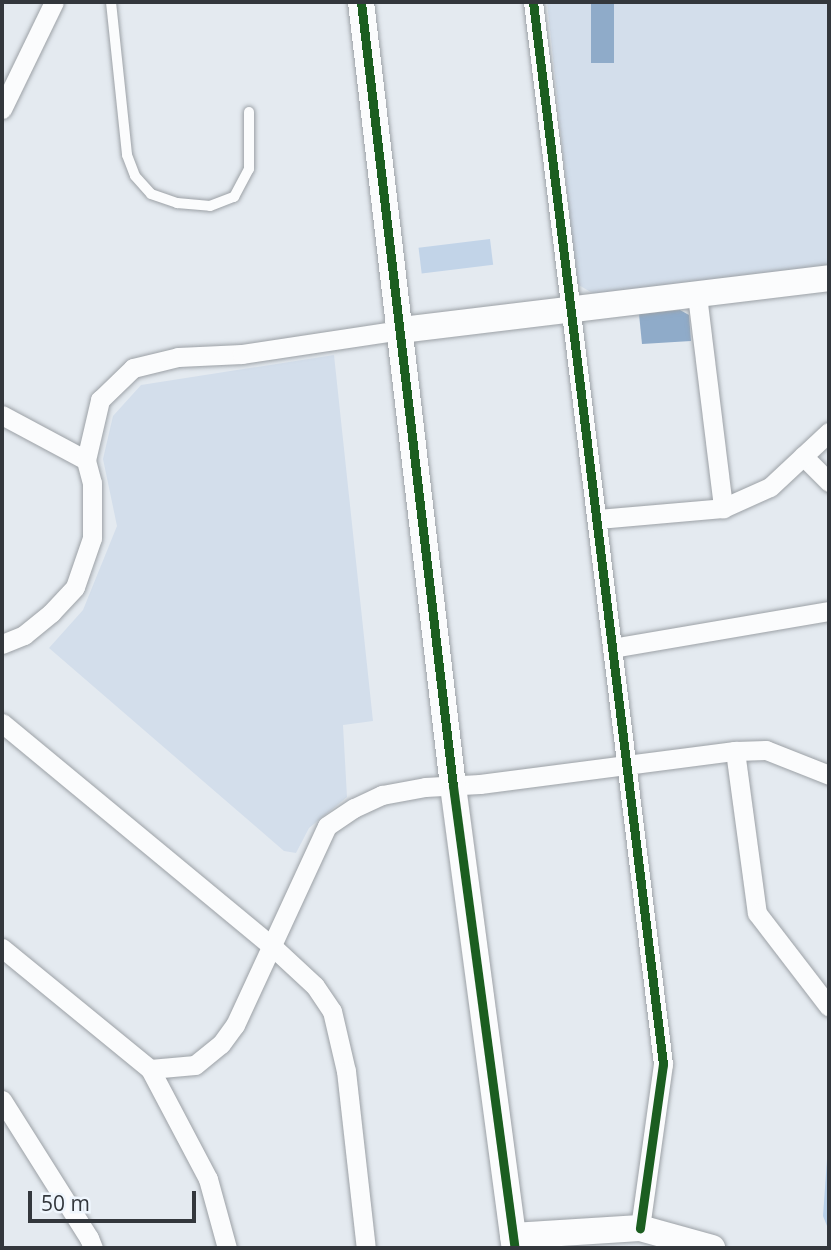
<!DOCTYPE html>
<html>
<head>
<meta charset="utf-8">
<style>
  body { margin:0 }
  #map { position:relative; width:831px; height:1250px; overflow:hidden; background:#e4eaf0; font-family:"Open Sans",sans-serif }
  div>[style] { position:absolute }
  .built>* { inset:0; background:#d3deeb }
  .green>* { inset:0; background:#c2d4e8; transform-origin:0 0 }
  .forest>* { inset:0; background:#b9d1ea }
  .water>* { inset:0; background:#8fabc9; transform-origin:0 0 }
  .roads { filter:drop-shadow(0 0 2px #9ca1a6) drop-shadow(0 0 2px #9ca1a6) }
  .lane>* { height:10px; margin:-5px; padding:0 5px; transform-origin:5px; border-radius:5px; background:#fbfcfd }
  .street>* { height:19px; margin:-9.5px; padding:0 9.5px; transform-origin:9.5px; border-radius:9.5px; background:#fbfcfd }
  .secondary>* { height:26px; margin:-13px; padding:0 13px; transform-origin:13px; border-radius:13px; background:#fbfcfd }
  .cycleway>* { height:9px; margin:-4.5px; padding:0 4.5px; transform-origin:4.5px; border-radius:4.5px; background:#1b5e20 }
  span { translate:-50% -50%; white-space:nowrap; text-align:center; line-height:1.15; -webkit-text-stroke:6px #eff6fd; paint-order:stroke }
  .frame { position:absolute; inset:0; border:4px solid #33373c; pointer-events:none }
  .scale { position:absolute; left:28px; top:1191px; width:168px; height:32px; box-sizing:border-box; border:4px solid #33373c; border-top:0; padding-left:9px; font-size:21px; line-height:24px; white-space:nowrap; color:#33373c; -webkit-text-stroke:5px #eff6fd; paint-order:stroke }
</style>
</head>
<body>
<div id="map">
  <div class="built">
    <div style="clip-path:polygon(547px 2px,829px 2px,829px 266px,594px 294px,577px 284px)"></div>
    <div style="clip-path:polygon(334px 355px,373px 721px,343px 725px,347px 797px,309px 828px,296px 853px,284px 851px,49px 648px,83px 610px,117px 526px,103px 459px,113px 416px,141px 385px)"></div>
  </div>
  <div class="green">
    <div style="left:490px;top:239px;width:26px;height:72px;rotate:83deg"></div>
  </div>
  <div class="forest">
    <div style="clip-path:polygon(829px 1131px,829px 1231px,823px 1216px)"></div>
  </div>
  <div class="water">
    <div style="left:591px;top:2px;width:23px;height:61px"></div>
    <div style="clip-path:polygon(680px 310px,689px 315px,691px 341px,642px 344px,639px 314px)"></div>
  </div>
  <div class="roads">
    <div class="lane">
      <div style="left:111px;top:2px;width:154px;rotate:84deg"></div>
      <div style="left:127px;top:155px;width:22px;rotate:69deg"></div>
      <div style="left:135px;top:176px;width:24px;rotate:48deg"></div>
      <div style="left:151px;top:194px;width:28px;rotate:19deg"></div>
      <div style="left:177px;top:203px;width:33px;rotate:5deg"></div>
      <div style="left:210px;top:206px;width:26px;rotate:-21deg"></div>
      <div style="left:234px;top:197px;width:32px;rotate:-62deg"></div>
      <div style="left:249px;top:169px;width:57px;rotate:-90deg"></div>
    </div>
    <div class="street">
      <div style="left:533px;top:2px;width:1070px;rotate:83.02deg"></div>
      <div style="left:663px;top:1064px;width:166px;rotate:98deg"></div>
      <div style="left:2px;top:109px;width:119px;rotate:-64.1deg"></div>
      <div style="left:697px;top:295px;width:215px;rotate:83deg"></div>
      <div style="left:2px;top:415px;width:95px;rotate:28.2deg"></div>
      <div style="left:803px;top:456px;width:37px;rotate:45deg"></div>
      <div style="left:598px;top:519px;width:125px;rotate:-5deg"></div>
      <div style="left:723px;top:508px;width:51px;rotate:-24.1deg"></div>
      <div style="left:770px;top:487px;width:81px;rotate:-43deg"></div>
      <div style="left:2px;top:644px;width:24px;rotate:-22deg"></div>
      <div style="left:24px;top:635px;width:35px;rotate:-39deg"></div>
      <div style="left:51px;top:613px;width:35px;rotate:-47deg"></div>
      <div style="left:75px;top:587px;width:52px;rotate:-70.9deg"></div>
      <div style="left:92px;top:538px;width:55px;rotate:-90deg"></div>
      <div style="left:92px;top:483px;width:24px;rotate:-105deg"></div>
      <div style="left:86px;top:460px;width:62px;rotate:-76.9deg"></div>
      <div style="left:100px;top:400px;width:46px;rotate:-44.1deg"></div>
      <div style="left:133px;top:368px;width:46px;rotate:-13.7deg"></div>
      <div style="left:178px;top:357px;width:64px;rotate:-2.7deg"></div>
      <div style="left:242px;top:354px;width:161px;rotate:-8.6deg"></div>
      <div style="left:612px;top:648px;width:220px;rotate:-9.7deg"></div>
      <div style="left:2px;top:723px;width:352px;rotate:39.6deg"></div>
      <div style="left:273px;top:947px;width:57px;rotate:42.9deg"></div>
      <div style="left:315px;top:986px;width:30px;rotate:56deg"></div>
      <div style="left:332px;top:1011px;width:62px;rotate:76.9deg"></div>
      <div style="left:346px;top:1071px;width:178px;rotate:83.6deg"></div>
      <div style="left:735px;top:751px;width:163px;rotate:82.3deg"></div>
      <div style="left:757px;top:913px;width:118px;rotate:52.5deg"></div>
      <div style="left:2px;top:948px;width:191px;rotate:39.3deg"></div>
      <div style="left:150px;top:1069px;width:45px;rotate:-5.1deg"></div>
      <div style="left:195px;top:1065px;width:33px;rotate:-39deg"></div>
      <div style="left:221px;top:1044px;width:24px;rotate:-54deg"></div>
      <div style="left:235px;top:1025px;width:219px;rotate:-65.2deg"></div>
      <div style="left:327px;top:826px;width:32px;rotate:-34deg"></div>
      <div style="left:354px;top:808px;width:31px;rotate:-25deg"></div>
      <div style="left:382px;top:795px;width:44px;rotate:-10.5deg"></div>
      <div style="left:425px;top:787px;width:55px;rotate:-3.1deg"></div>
      <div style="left:480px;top:784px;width:257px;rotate:-7.4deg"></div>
      <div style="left:735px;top:751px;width:31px;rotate:-2deg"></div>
      <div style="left:766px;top:750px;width:68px;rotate:21.6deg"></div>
      <div style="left:150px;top:1069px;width:124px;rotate:62.2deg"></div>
      <div style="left:208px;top:1179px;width:72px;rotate:74.6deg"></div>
      <div style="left:2px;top:1100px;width:163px;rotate:57.8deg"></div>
      <div style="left:89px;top:1238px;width:11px;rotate:68deg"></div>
    </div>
    <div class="secondary">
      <div style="left:361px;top:2px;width:789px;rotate:83.31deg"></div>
      <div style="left:453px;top:786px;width:466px;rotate:82.4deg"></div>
      <div style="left:401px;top:330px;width:431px;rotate:-6.9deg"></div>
      <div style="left:513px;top:1236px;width:127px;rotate:-3.6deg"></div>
      <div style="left:640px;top:1228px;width:75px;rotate:15.5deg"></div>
    </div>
  </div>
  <div class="cycleway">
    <div style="left:361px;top:2px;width:789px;rotate:83.31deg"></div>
    <div style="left:453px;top:786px;width:466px;rotate:82.4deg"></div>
    <div style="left:533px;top:2px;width:1070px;rotate:83.02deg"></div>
    <div style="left:663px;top:1064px;width:166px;rotate:98deg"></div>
  </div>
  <div class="frame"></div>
  <div class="scale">50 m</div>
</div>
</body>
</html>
